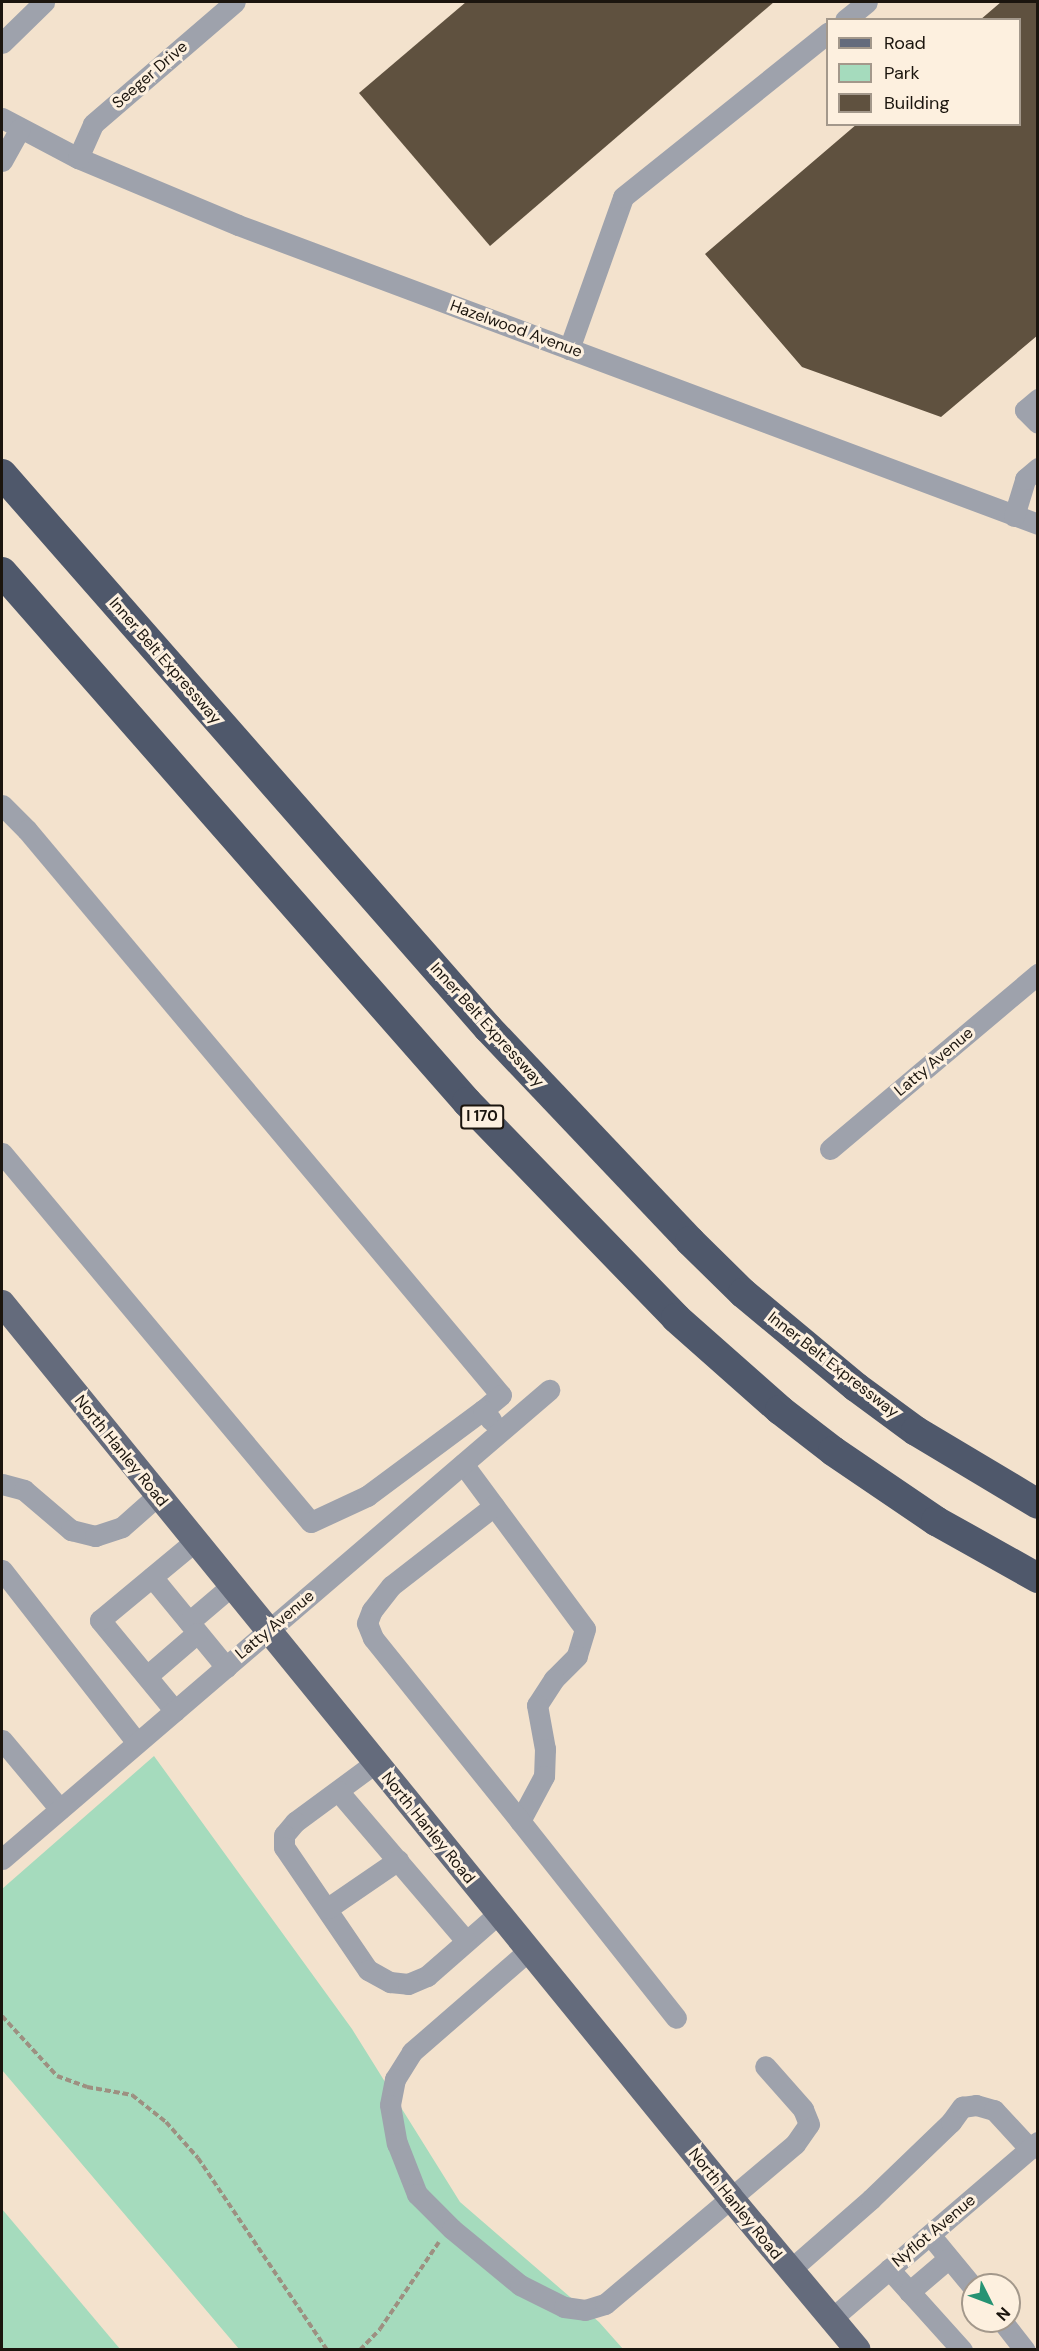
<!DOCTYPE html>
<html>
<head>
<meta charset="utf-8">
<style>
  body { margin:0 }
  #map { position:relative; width:1039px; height:2351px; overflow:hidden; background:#f3e2cd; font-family:"DM Sans",sans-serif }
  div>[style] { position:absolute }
  .green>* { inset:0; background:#a5dbbd }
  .building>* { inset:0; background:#5f513f }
  .path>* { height:4px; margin-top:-2px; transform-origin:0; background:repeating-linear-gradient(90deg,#9d9081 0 6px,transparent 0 9px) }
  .minor>* { height:21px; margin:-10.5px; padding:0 10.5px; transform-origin:10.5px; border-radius:10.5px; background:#9ea2ac }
  .major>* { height:26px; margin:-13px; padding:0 13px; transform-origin:13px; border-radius:13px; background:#646b7c }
  .highway>* { height:30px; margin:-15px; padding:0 15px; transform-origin:15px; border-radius:15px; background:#4f586b }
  span { translate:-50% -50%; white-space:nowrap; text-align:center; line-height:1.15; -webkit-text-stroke:6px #fdf0df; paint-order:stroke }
  .shield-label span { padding:2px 4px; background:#fdf0df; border:2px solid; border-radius:4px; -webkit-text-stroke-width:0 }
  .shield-label { font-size:15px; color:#1b150e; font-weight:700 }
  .street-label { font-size:16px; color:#1b150e }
  .frame { position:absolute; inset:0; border:3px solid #1b150e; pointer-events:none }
  .legend { position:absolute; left:826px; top:18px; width:195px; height:108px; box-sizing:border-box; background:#fdf0df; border:2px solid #a3988b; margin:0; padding:8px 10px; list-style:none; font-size:18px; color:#1b150e }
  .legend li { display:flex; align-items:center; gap:12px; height:30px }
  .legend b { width:30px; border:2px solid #a3988b }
  .north { position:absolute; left:961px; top:2273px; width:60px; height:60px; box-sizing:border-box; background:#fdf0df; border:2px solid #a3988b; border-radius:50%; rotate:132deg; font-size:16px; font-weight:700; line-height:24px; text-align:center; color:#1b150e }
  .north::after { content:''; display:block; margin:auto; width:21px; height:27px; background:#269373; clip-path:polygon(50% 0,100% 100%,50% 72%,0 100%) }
</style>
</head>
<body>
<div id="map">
  <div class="green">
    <div style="clip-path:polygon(154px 1756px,352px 2029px,460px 2202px,599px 2322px,623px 2349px,239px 2349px,2px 2070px,2px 1889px)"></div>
    <div style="clip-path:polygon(2px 2209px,120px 2349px,2px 2349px)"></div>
  </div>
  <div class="building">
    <div style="clip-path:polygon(466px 2px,774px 2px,490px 246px,359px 93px)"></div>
    <div style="clip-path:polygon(1001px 2px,1038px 2px,1038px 335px,941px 417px,802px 367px,705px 254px,857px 124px,1020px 124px,1020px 20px,980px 20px)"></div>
  </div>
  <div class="path">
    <div style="left:2px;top:2016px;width:81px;rotate:47.5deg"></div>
    <div style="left:57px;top:2076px;width:32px;rotate:20deg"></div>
    <div style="left:87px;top:2087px;width:46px;rotate:10.1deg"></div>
    <div style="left:132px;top:2095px;width:43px;rotate:38.5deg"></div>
    <div style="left:166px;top:2122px;width:48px;rotate:48.4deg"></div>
    <div style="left:198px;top:2158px;width:231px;rotate:56.1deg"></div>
    <div style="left:360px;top:2350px;width:29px;rotate:-46deg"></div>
    <div style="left:380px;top:2329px;width:105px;rotate:-55.9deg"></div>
  </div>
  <div class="minor">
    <div style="left:845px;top:20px;width:28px;rotate:-39deg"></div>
    <div style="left:2px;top:43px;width:59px;rotate:-44.3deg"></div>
    <div style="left:2px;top:118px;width:86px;rotate:27.8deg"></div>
    <div style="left:78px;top:158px;width:173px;rotate:22.7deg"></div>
    <div style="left:238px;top:225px;width:854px;rotate:20.49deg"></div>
    <div style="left:78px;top:158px;width:37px;rotate:-66deg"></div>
    <div style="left:93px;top:124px;width:187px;rotate:-40.7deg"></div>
    <div style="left:2px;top:161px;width:37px;rotate:-61deg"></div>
    <div style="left:569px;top:349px;width:161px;rotate:-70.4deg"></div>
    <div style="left:623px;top:197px;width:263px;rotate:-38.7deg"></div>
    <div style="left:1038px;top:399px;width:17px;rotate:140deg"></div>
    <div style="left:1025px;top:410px;width:18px;rotate:45deg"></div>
    <div style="left:1014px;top:516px;width:39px;rotate:-73deg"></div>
    <div style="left:1025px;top:479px;width:17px;rotate:-40deg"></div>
    <div style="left:2px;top:805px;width:35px;rotate:45deg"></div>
    <div style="left:27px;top:830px;width:737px;rotate:50.01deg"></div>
    <div style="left:501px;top:1395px;width:23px;rotate:140deg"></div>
    <div style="left:830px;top:1149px;width:272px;rotate:-40.1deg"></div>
    <div style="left:2px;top:1153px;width:481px;rotate:50.1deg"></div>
    <div style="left:311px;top:1522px;width:62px;rotate:-24.9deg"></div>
    <div style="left:367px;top:1496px;width:144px;rotate:-36.6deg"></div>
    <div style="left:483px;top:1410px;width:13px;rotate:51deg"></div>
    <div style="left:463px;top:1464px;width:205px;rotate:53.5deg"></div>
    <div style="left:585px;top:1629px;width:28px;rotate:107deg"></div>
    <div style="left:577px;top:1656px;width:33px;rotate:135deg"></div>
    <div style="left:554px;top:1679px;width:31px;rotate:123deg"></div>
    <div style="left:537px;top:1705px;width:45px;rotate:79.7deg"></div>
    <div style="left:545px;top:1749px;width:27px;rotate:92deg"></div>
    <div style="left:544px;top:1776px;width:51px;rotate:118.1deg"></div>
    <div style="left:520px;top:1821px;width:251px;rotate:51.6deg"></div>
    <div style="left:2px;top:1484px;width:23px;rotate:15deg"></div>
    <div style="left:24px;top:1490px;width:62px;rotate:40.4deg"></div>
    <div style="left:71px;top:1530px;width:25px;rotate:14deg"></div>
    <div style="left:95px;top:1536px;width:28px;rotate:-18deg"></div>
    <div style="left:122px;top:1527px;width:47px;rotate:-41.5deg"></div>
    <div style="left:494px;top:1506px;width:130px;rotate:142.2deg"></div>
    <div style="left:391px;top:1586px;width:31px;rotate:128deg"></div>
    <div style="left:372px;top:1610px;width:14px;rotate:111deg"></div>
    <div style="left:367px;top:1623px;width:16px;rotate:68deg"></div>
    <div style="left:373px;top:1638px;width:235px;rotate:51.2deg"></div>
    <div style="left:2px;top:1570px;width:219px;rotate:52deg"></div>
    <div style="left:152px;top:1577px;width:117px;rotate:50.6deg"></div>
    <div style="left:189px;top:1622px;width:54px;rotate:-40.5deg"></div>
    <div style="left:147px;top:1676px;width:66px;rotate:-40.7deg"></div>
    <div style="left:175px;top:1711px;width:118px;rotate:-129.5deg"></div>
    <div style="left:100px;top:1620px;width:122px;rotate:-39.7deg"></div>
    <div style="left:2px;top:1740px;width:90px;rotate:50deg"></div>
    <div style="left:375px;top:1763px;width:99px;rotate:143.6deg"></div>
    <div style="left:295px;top:1822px;width:17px;rotate:130deg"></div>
    <div style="left:284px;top:1835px;width:12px;rotate:90deg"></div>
    <div style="left:284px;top:1847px;width:149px;rotate:55.7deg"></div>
    <div style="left:368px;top:1970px;width:25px;rotate:29deg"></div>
    <div style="left:390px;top:1982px;width:18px;rotate:6deg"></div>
    <div style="left:408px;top:1984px;width:21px;rotate:-23deg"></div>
    <div style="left:427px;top:1976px;width:94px;rotate:-41.1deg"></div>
    <div style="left:338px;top:1791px;width:197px;rotate:49.5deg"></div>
    <div style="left:2px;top:1859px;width:721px;rotate:-40.61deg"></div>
    <div style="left:328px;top:1908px;width:85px;rotate:-34.4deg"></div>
    <div style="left:528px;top:1951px;width:154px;rotate:139deg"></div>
    <div style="left:412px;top:2052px;width:32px;rotate:122deg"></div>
    <div style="left:395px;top:2079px;width:26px;rotate:101deg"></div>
    <div style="left:390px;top:2105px;width:39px;rotate:80deg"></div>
    <div style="left:397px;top:2143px;width:55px;rotate:68.6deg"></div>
    <div style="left:417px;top:2194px;width:49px;rotate:45deg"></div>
    <div style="left:452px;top:2229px;width:88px;rotate:39.5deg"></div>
    <div style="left:520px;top:2285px;width:49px;rotate:26.6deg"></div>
    <div style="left:564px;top:2307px;width:21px;rotate:8deg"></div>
    <div style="left:585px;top:2310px;width:21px;rotate:-17deg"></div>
    <div style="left:605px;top:2304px;width:248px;rotate:-40.1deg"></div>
    <div style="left:795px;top:2144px;width:24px;rotate:-55deg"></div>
    <div style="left:809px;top:2124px;width:16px;rotate:-112deg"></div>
    <div style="left:803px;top:2109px;width:57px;rotate:-131.5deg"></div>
    <div style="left:930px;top:2235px;width:67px;rotate:50.4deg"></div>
    <div style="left:889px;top:2269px;width:109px;rotate:48deg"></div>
    <div style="left:790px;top:2270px;width:108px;rotate:-41.2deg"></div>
    <div style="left:871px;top:2199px;width:111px;rotate:-43.9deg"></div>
    <div style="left:951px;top:2122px;width:19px;rotate:-54deg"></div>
    <div style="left:962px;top:2107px;width:14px;rotate:-8deg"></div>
    <div style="left:976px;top:2105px;width:19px;rotate:16deg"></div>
    <div style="left:994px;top:2110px;width:53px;rotate:47.3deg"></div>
    <div style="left:909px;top:2292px;width:52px;rotate:-40.4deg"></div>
    <div style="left:830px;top:2320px;width:274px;rotate:-40.6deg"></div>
    <div style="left:1002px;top:2321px;width:37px;rotate:52deg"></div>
  </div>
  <div class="major">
    <div style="left:2px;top:1303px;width:1153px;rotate:50.84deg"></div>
    <div style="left:730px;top:2197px;width:199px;rotate:50.1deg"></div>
  </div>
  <div class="highway">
    <div style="left:2px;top:474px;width:737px;rotate:48.74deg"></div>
    <div style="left:488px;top:1028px;width:294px;rotate:46.5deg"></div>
    <div style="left:690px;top:1241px;width:74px;rotate:44.5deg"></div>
    <div style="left:743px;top:1293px;width:147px;rotate:39.8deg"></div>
    <div style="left:856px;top:1387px;width:74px;rotate:36.3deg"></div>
    <div style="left:916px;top:1431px;width:142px;rotate:30.9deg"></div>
    <div style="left:2px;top:572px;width:705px;rotate:48.74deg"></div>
    <div style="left:467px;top:1102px;width:301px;rotate:45.9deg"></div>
    <div style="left:676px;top:1318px;width:139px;rotate:41.5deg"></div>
    <div style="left:780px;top:1410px;width:67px;rotate:37.7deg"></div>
    <div style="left:833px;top:1451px;width:125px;rotate:34.2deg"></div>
    <div style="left:936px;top:1521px;width:117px;rotate:29.2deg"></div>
  </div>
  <div class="shield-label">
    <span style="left:482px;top:1117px">I 170</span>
  </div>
  <div class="street-label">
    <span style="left:150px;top:75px;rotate:-41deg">Seeger Drive</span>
    <span style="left:516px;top:329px;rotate:20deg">Hazelwood Avenue</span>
    <span style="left:165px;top:661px;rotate:49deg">Inner Belt Expressway</span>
    <span style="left:487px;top:1025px;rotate:48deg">Inner Belt Expressway</span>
    <span style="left:934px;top:1062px;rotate:-40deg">Latty Avenue</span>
    <span style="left:833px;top:1365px;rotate:38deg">Inner Belt Expressway</span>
    <span style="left:121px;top:1451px;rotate:51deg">North Hanley Road</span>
    <span style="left:275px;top:1625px;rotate:-40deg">Latty Avenue</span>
    <span style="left:428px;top:1828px;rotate:51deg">North Hanley Road</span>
    <span style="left:735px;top:2204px;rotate:51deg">North Hanley Road</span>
    <span style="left:934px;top:2231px;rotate:-40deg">Nyflot Avenue</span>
  </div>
  <div class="frame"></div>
  <ul class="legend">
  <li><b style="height:8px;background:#646b7c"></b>Road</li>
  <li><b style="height:16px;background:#a5dbbd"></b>Park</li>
  <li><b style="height:16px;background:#5f513f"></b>Building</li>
  </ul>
  <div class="north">N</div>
</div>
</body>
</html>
